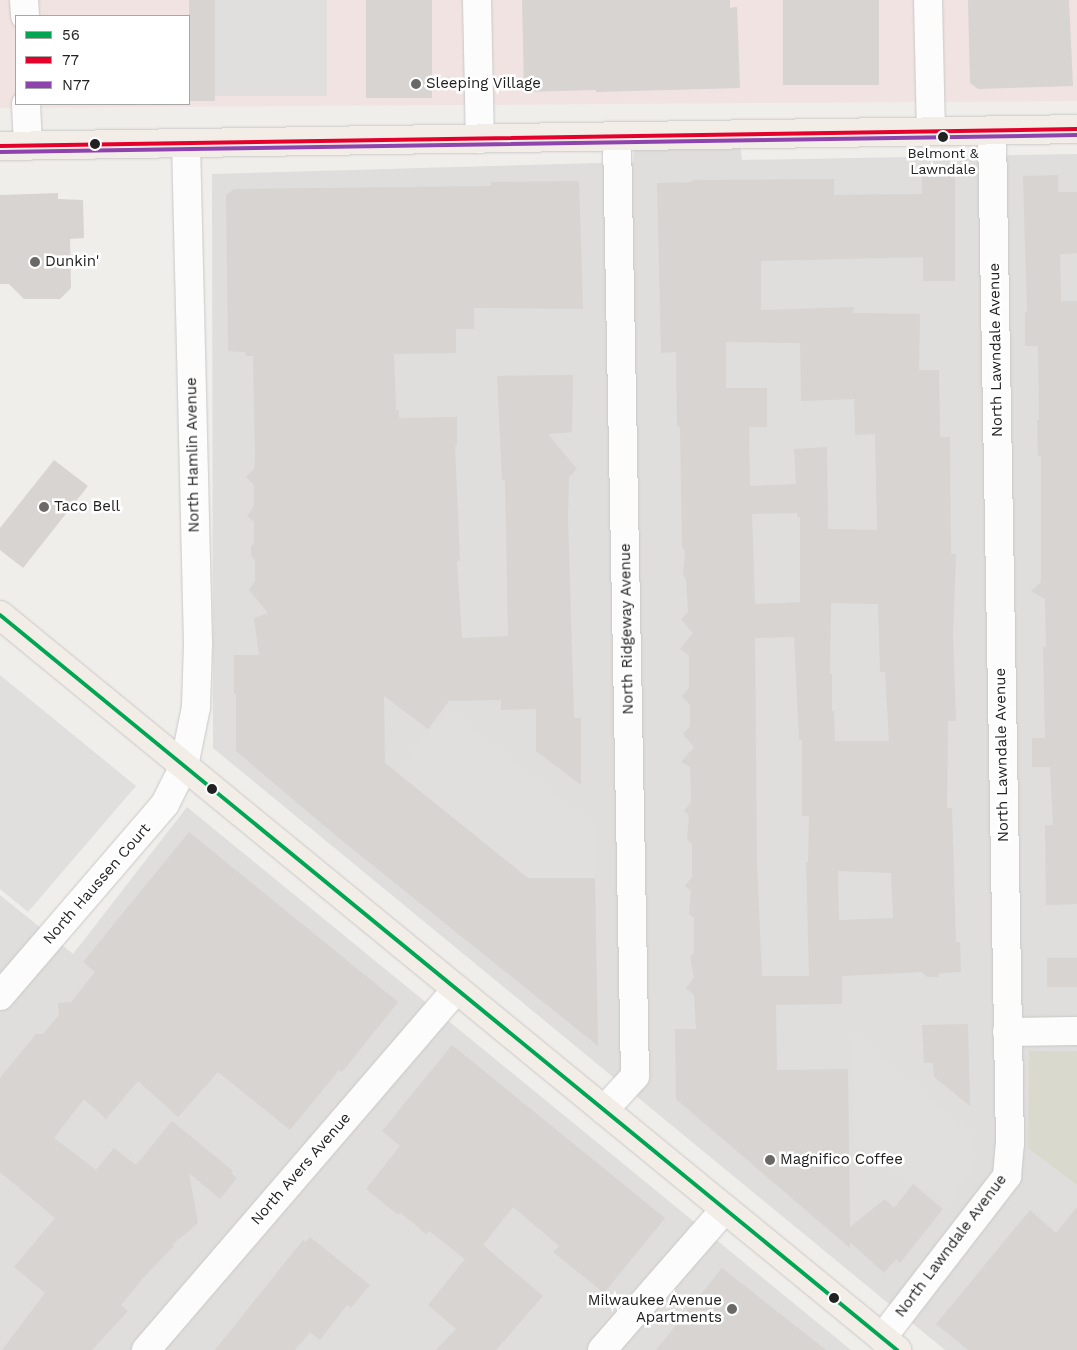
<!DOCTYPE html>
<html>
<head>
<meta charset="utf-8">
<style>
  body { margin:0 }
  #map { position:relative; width:1077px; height:1350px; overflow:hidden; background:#f0eeeb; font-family:"Work Sans",sans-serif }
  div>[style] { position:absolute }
  .residential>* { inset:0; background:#dfdedc }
  .commercial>* { inset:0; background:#f1e3e1 }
  .construction>* { inset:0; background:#d9d9cd }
  .parking>* { inset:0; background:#e0dfde; transform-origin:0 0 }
  .building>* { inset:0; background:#d7d4d2; transform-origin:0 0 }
  .roads { filter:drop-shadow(0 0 1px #c9c8c7) drop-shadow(0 0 1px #c9c8c7) }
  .minor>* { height:28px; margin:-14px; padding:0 14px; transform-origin:14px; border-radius:14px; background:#fdfcfc }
  .major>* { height:28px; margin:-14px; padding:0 14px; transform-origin:14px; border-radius:14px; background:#f3ede7 }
  .bus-1>* { height:4px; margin:-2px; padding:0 2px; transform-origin:2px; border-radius:2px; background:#00a651 }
  .bus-2>* { height:4px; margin:-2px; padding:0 2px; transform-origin:2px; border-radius:2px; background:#e4002b }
  .bus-3>* { height:4px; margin:-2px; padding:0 2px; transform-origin:2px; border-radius:2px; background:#8e44ad }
  .dots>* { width:14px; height:14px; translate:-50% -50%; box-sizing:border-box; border:2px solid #fff; border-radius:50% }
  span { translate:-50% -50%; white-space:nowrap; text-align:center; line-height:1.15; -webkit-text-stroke:5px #fff; paint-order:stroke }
  .bus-label { font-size:14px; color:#222 }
  .poi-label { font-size:15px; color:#222 }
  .left { translate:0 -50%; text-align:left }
  .right { translate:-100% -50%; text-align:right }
  .street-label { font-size:15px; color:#222 }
  .legend { position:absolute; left:15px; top:15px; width:175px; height:90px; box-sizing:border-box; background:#fff; border:1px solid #a7a7a7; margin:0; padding:6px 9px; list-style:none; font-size:15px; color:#222 }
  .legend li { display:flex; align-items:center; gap:10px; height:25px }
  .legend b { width:25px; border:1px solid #a7a7a7 }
</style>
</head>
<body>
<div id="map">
  <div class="residential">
    <div style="clip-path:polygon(740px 144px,742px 160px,1077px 154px,1077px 1350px,945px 1350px,213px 748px,212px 174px,633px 162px,634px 151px,640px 145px)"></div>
    <div style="clip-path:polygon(187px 807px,851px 1350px,0 1350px,0 895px,73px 954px)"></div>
  </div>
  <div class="commercial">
    <div style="clip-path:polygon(evenodd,0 0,1077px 0,1077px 101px,0 108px,0 0,16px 16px,189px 16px,189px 104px,16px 104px,16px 16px)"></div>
  </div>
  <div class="construction">
    <div style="clip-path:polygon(1029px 1051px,1077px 1051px,1077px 1185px,1028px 1148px)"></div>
  </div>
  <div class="parking">
    <div style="left:215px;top:0;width:112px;height:96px"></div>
    <div style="clip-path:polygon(0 675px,136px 786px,28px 912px,0 889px)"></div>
    <div style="clip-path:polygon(448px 709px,595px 827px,595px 879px,528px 879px,396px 772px)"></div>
    <div style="clip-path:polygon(853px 1034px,974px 1136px,975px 1166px,947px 1203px,855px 1146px)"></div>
  </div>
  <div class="building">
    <div style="left:189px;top:0;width:26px;height:101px"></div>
    <div style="left:366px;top:0;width:66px;height:98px"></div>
    <div style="clip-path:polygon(522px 0,730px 0,730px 8px,737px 7px,740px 88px,596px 92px,596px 90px,524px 92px)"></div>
    <div style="left:783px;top:0;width:96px;height:85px"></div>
    <div style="clip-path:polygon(968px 0,1069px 0,1073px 86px,978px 89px,970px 83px)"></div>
    <div style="clip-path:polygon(evenodd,922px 175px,955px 175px,955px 281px,923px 281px,923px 257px,761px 261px,761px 310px,854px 307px,853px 313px,920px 314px,919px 370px,939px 370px,940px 437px,950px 437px,951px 554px,956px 554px,953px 634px,956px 721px,948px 721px,947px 808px,952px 808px,956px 942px,960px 942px,961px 972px,940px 973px,938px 977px,927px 977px,922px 972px,842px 976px,842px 1004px,776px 1005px,777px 1070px,848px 1069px,850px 1227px,885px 1199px,894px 1208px,913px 1184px,943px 1209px,900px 1263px,896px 1259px,884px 1273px,850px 1242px,850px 1248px,676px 1099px,675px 1029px,696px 1029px,694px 995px,686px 988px,694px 978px,690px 957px,694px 953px,694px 918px,689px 914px,691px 891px,685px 886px,692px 877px,692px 844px,687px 840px,689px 815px,684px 811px,691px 802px,690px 767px,681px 762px,694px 747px,683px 734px,690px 726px,690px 705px,682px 696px,689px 688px,689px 655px,680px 649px,693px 633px,681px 619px,688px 612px,686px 579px,683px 575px,685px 550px,682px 547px,680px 427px,677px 427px,676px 352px,661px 353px,657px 183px,692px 182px,692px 180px,834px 179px,834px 195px,922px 194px,922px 175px,726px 342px,800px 343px,801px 401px,854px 399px,855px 435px,875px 434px,877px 530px,828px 529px,827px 447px,794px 449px,796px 484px,750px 486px,749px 427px,767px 427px,767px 388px,726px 388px,726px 342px,922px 175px,797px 513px,797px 517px,800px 517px,800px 602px,755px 604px,752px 514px,797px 513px,922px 175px,831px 603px,878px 604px,880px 672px,885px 672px,889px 741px,835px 741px,834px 711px,832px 711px,832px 674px,830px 674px,831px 603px,922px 175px,794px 637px,799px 740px,802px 740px,802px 816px,809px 816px,808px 862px,806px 862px,809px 976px,762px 976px,757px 864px,755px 638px,794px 637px,922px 175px,838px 871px,891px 873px,893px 918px,839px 920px,838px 871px)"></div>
    <div style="clip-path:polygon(1058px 175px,1058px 192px,1077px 192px,1077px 253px,1060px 254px,1061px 301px,1077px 301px,1077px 904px,1046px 905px,1045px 825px,1053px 825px,1050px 767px,1032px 767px,1032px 738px,1045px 738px,1043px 647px,1046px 647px,1045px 599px,1031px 591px,1041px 582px,1041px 456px,1038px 456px,1037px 420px,1039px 420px,1038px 346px,1025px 346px,1025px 312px,1027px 312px,1023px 176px)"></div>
    <div style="clip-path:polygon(579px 181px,583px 309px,474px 308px,474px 329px,456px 329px,456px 353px,394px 354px,396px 410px,399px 410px,399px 418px,457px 417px,457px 445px,455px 446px,460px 561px,457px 561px,462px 638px,508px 636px,505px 480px,502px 480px,497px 376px,573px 375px,572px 432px,548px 434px,577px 469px,569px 477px,568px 518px,574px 718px,581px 718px,581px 785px,536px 751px,536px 709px,501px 710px,501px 700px,449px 701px,428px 729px,384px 696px,385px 763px,528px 878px,595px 878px,598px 1046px,335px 835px,236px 751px,236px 694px,234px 694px,234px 655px,259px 655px,254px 618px,268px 613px,249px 590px,255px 581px,255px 561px,251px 555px,251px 547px,254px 543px,254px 522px,247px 516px,254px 506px,254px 485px,246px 477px,254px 469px,255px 455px,253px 356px,246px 356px,245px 352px,228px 351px,226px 195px,234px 189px,491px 186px,491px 182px)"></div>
    <div style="clip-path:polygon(58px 193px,58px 199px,83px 200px,84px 238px,70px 239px,71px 288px,60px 299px,24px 299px,9px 284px,0 284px,0 195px)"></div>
    <div style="clip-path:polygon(54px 460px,88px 486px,23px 568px,0 550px,0 528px)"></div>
    <div style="clip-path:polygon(189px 832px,398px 1002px,342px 1072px,339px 1070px,290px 1130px,218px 1072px,178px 1117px,138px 1081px,106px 1119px,84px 1099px,54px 1138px,96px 1170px,114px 1148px,136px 1165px,172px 1121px,233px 1171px,231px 1173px,237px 1178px,220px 1199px,189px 1173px,198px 1223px,172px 1245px,174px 1246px,143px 1278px,121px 1305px,128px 1311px,92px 1350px,2px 1350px,45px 1293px,14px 1267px,55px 1218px,0 1172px,0 1078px,36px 1034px,43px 1034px,59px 1015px,58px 1003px,71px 1002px,95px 972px,83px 962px)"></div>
    <div style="left:1077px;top:958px;width:29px;height:30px;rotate:90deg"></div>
    <div style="clip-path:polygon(968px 1024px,970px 1106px,934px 1077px,933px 1063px,924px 1063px,922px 1025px)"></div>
    <div style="clip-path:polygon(452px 1045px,665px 1218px,604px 1293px,553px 1252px,559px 1246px,513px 1207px,483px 1245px,543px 1296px,496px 1350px,436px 1350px,456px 1329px,428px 1305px,465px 1259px,429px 1231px,426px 1234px,400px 1212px,398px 1215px,366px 1189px,400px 1146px,382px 1131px)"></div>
    <div style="clip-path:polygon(1077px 1207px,1077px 1350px,968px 1350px,936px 1324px,1030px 1210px,1056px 1233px)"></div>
    <div style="clip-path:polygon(310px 1237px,370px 1285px,351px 1308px,347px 1305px,320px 1340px,310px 1332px,295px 1350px,215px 1350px,303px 1240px,306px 1242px)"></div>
    <div style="clip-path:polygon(722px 1268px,826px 1350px,656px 1350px)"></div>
  </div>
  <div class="roads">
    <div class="minor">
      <div style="left:24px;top:0;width:16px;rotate:86deg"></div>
      <div style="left:477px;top:0;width:139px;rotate:88.8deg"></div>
      <div style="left:928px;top:0;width:131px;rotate:88.7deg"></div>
      <div style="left:26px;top:104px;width:42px;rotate:87.3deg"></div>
      <div style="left:0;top:996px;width:253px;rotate:-49.3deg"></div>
      <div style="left:165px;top:804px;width:42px;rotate:-63.4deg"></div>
      <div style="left:184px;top:766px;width:60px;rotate:-78.5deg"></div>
      <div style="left:196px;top:707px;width:63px;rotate:-88.2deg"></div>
      <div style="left:198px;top:644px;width:501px;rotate:-91.37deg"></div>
      <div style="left:1007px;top:1032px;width:70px;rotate:-0.8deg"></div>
      <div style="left:604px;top:1110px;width:46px;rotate:-47.6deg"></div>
      <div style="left:635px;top:1076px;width:939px;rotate:-91.1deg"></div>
      <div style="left:882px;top:1338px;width:205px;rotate:-52.3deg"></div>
      <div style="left:1007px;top:1176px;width:32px;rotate:-85deg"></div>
      <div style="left:1010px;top:1144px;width:1014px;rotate:-91.02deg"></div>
      <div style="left:146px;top:1350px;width:476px;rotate:-49.3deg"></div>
      <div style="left:602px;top:1350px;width:187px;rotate:-48.9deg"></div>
    </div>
    <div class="major">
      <div style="left:0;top:146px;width:1077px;rotate:-0.9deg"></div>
      <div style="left:0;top:615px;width:1160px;rotate:39.33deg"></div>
    </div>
  </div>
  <div class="bus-1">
    <div style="left:0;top:615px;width:1160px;rotate:39.33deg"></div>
  </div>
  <div class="bus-2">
    <div style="left:0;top:146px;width:1077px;rotate:-0.9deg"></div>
  </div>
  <div class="bus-3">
    <div style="left:0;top:152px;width:1077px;rotate:-0.9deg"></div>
  </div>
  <div class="dots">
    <div style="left:416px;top:84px;background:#6a6968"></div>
    <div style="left:943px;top:137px;background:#222"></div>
    <div style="left:95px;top:144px;background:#222"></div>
    <div style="left:35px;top:262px;background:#6a6968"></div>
    <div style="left:44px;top:507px;background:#6a6968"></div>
    <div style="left:212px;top:789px;background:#222"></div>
    <div style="left:770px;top:1160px;background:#6a6968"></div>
    <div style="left:834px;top:1298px;background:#222"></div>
    <div style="left:732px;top:1309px;background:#6a6968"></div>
  </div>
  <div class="bus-label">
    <span style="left:943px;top:161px">Belmont &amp;<br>Lawndale</span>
  </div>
  <div class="poi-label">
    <span class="left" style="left:426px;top:84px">Sleeping Village</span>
    <span class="left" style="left:45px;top:262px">Dunkin'</span>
    <span class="left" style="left:54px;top:507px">Taco Bell</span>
    <span class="left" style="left:780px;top:1160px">Magnifico Coffee</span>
    <span class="right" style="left:722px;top:1309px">Milwaukee Avenue<br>Apartments</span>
  </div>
  <div class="street-label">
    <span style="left:996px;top:350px;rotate:-91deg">North Lawndale Avenue</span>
    <span style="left:193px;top:455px;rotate:-91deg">North Hamlin Avenue</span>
    <span style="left:627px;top:629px;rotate:-91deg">North Ridgeway Avenue</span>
    <span style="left:1002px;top:755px;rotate:-91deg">North Lawndale Avenue</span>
    <span style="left:97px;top:884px;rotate:-49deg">North Haussen Court</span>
    <span style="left:301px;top:1169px;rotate:-49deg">North Avers Avenue</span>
    <span style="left:951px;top:1246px;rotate:-53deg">North Lawndale Avenue</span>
  </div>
  <ul class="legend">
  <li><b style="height:6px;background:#00a651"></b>56</li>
  <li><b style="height:6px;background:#e4002b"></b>77</li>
  <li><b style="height:6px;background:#8e44ad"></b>N77</li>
  </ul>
</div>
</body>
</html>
